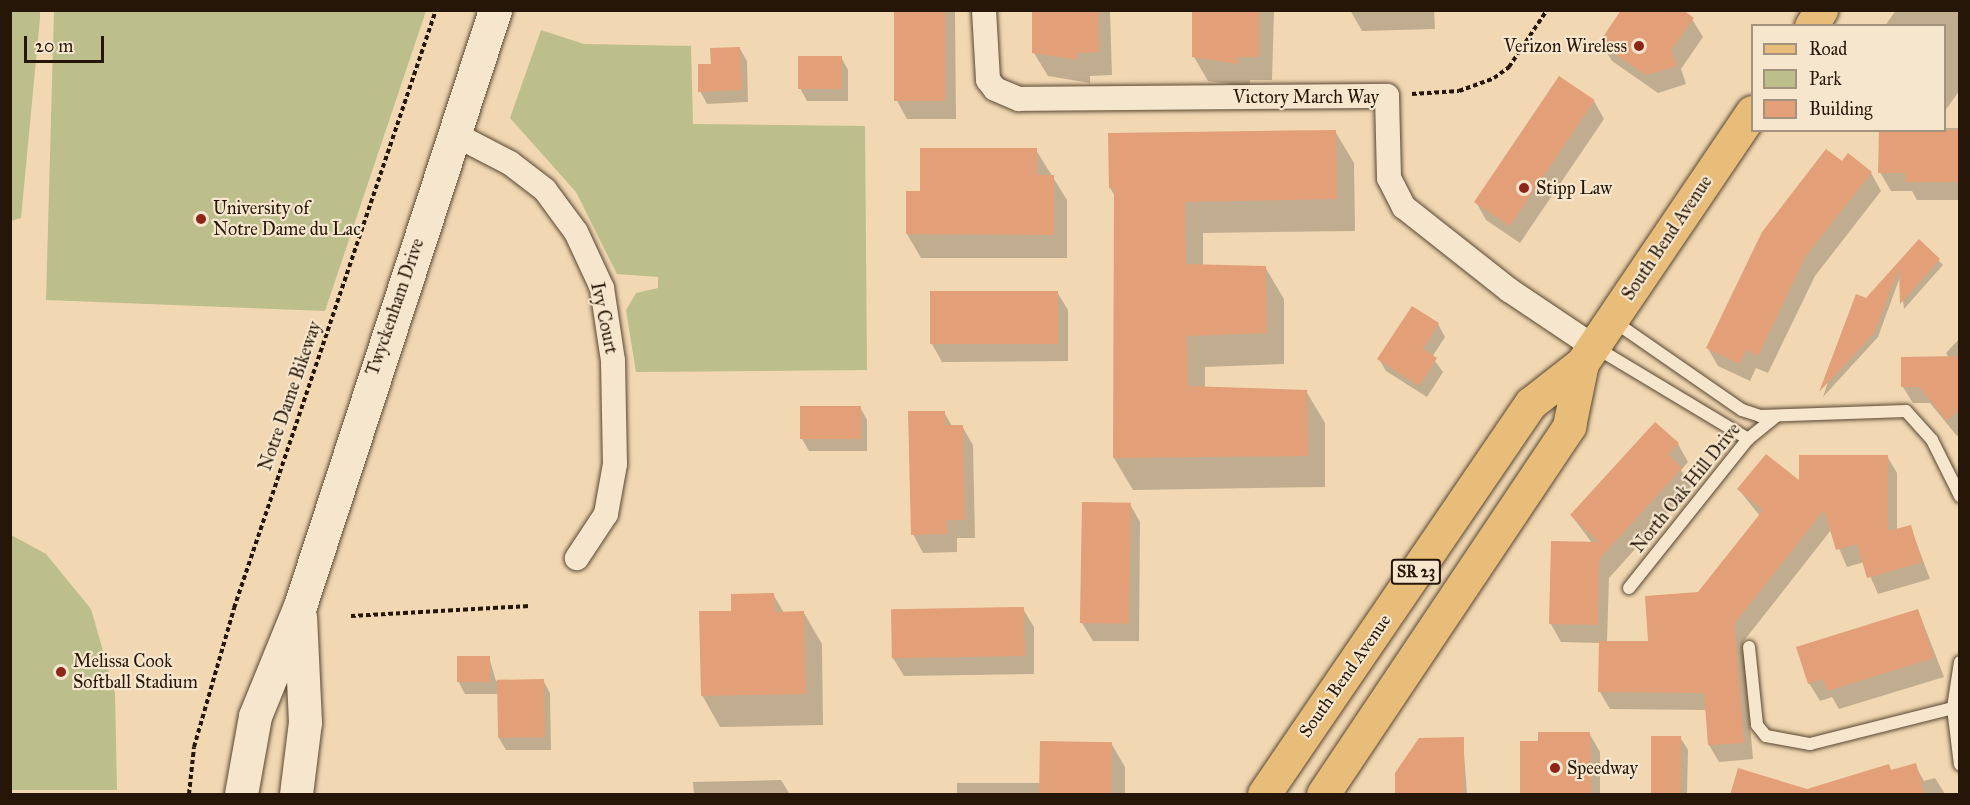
<!DOCTYPE html>
<html>
<head>
<meta charset="utf-8">
<style>
  body { margin:0 }
  #map { position:relative; width:1970px; height:805px; overflow:hidden; background:#f1d8b2; font-family:"IM FELL Great Primer",serif }
  div>[style] { position:absolute }
  .green>* { inset:0; background:#bcbe8b }
  .shadow>* { inset:0; background:#0003; transform-origin:0 0 }
  .building>* { inset:0; background:#e39f78; transform-origin:0 0 }
  .path>* { height:4px; margin-top:-2px; transform-origin:0; background:repeating-linear-gradient(90deg,#261607 0 4.5px,transparent 0 7.5px) }
  .roads { filter:drop-shadow(0 0 2px #594632) drop-shadow(0 0 2px #594632) }
  .lane>* { height:12px; margin:-6px; padding:0 6px; transform-origin:6px; border-radius:6px; background:#f6e6cd }
  .street>* { height:24px; margin:-12px; padding:0 12px; transform-origin:12px; border-radius:12px; background:#f6e6cd }
  .secondary>* { height:33px; margin:-16.5px; padding:0 16.5px; transform-origin:16.5px; border-radius:16.5px; background:#f6e6cd }
  .primary>* { height:33px; margin:-16.5px; padding:0 16.5px; transform-origin:16.5px; border-radius:16.5px; background:#e8bc79 }
  .dots>* { width:16px; height:16px; translate:-50% -50%; box-sizing:border-box; border:3px solid #f6e6cd; border-radius:50% }
  span { translate:-50% -50%; white-space:nowrap; text-align:center; line-height:1.15; -webkit-text-stroke:4.5px #f6e6cd; paint-order:stroke }
  .shield-label span { padding:2px 4px; background:#f6e6cd; border:2px solid; border-radius:4px; -webkit-text-stroke-width:0 }
  .shield-label { font-size:16px; color:#261607; font-weight:700 }
  .poi-label { font-size:18px; color:#261607 }
  .right { translate:-100% -50%; text-align:right }
  .left { translate:0 -50%; text-align:left }
  .street-label { font-size:18px; color:#261607 }
  .frame { position:absolute; inset:0; border:12px solid #261607; pointer-events:none }
  .legend { position:absolute; left:1751px; top:24px; width:195px; height:108px; box-sizing:border-box; background:#f6e6cd; border:2px solid #a3937e; margin:0; padding:8px 10px; list-style:none; font-size:18px; color:#261607 }
  .legend li { display:flex; align-items:center; gap:12px; height:30px }
  .legend b { width:30px; border:2px solid #a3937e }
  .scale { position:absolute; left:24px; top:36px; width:80px; height:27px; box-sizing:border-box; border:3px solid #261607; border-top:0; padding-left:8px; font-size:18px; line-height:21px; white-space:nowrap; color:#261607; -webkit-text-stroke:4px #f6e6cd; paint-order:stroke }
</style>
</head>
<body>
<div id="map">
  <div class="green">
    <div style="clip-path:polygon(10px 11px,40px 11px,40px 18px,21px 218px,11px 221px)"></div>
    <div style="clip-path:polygon(54px 11px,426px 11px,325px 311px,46px 300px)"></div>
    <div style="clip-path:polygon(541px 30px,584px 44px,691px 46px,693px 124px,865px 126px,867px 370px,636px 372px,626px 310px,636px 293px,658px 288px,658px 277px,617px 274px,576px 192px,510px 118px)"></div>
    <div style="clip-path:polygon(11px 535px,46px 554px,91px 609px,115px 693px,117px 790px,11px 790px)"></div>
  </div>
  <div class="shadow">
    <div style="left:755px;top:10px;width:45px;height:2px"></div>
    <div style="clip-path:polygon(896px 10px,955px 10px,956px 119px,907px 119px,897px 101px)"></div>
    <div style="clip-path:polygon(1033px 10px,1110px 10px,1112px 75px,1090px 76px,1090px 83px,1048px 76px,1034px 53px)"></div>
    <div style="clip-path:polygon(1192px 10px,1274px 10px,1272px 80px,1250px 80px,1250px 87px,1208px 81px,1194px 57px)"></div>
    <div style="clip-path:polygon(1350px 10px,1434px 10px,1435px 29px,1362px 31px)"></div>
    <div style="clip-path:polygon(1896px 10px,1960px 10px,1960px 90px,1944px 112px,1944px 26px,1885px 26px)"></div>
    <div style="clip-path:polygon(1692px 19px,1703px 37px,1681px 69px,1686px 84px,1658px 93px,1612px 61px,1601px 43px)"></div>
    <div style="clip-path:polygon(740px 49px,747px 61px,748px 102px,707px 104px,700px 91px,712px 65px)"></div>
    <div style="clip-path:polygon(841px 57px,848px 70px,848px 101px,807px 101px,800px 88px)"></div>
    <div style="clip-path:polygon(1594px 101px,1604px 119px,1520px 243px,1486px 220px,1476px 202px)"></div>
    <div style="clip-path:polygon(1944px 128px,1960px 128px,1960px 200px,1917px 200px,1912px 191px,1891px 191px,1880px 172px)"></div>
    <div style="clip-path:polygon(1335px 131px,1354px 163px,1355px 231px,1203px 233px,1203px 266px,1265px 267px,1284px 299px,1284px 364px,1205px 367px,1205px 388px,1306px 391px,1325px 423px,1325px 487px,1133px 490px,1114px 458px,1115px 196px,1110px 188px)"></div>
    <div style="clip-path:polygon(1036px 150px,1067px 200px,1067px 258px,921px 258px,907px 234px,907px 193px,922px 193px)"></div>
    <div style="clip-path:polygon(1842px 163px,1871px 173px,1881px 191px,1815px 276px,1768px 373px,1756px 368px,1750px 381px,1718px 366px,1707px 347px)"></div>
    <div style="clip-path:polygon(1919px 241px,1943px 265px,1904px 309px,1900px 277px,1878px 337px,1823px 397px,1857px 296px,1866px 300px)"></div>
    <div style="clip-path:polygon(1057px 292px,1068px 310px,1068px 361px,942px 362px,932px 344px)"></div>
    <div style="clip-path:polygon(1438px 324px,1445px 337px,1432px 357px,1443px 372px,1427px 397px,1386px 371px,1379px 359px)"></div>
    <div style="clip-path:polygon(1960px 338px,1960px 434px,1957px 436px,1930px 403px,1913px 403px,1903px 387px,1949px 358px,1946px 353px)"></div>
    <div style="clip-path:polygon(860px 407px,867px 420px,867px 451px,809px 451px,802px 439px)"></div>
    <div style="clip-path:polygon(944px 412px,952px 426px,962px 426px,973px 445px,975px 538px,957px 538px,957px 552px,923px 553px,913px 534px)"></div>
    <div style="clip-path:polygon(1678px 444px,1688px 462px,1681px 470px,1691px 487px,1609px 578px,1607px 642px,1649px 643px,1699px 594px,1760px 516px,1739px 490px,1800px 483px,1887px 456px,1897px 473px,1897px 530px,1910px 526px,1930px 579px,1878px 594px,1864px 562px,1847px 567px,1831px 530px,1743px 642px,1753px 759px,1719px 762px,1709px 745px,1707px 710px,1610px 709px,1600px 692px,1600px 643px,1561px 642px,1551px 624px,1592px 543px,1572px 516px)"></div>
    <div style="clip-path:polygon(1130px 504px,1140px 522px,1139px 641px,1093px 641px,1082px 623px)"></div>
    <div style="clip-path:polygon(773px 594px,784px 613px,804px 613px,822px 644px,823px 725px,720px 727px,702px 695px,732px 612px)"></div>
    <div style="clip-path:polygon(1023px 609px,1034px 627px,1034px 674px,904px 676px,893px 658px)"></div>
    <div style="clip-path:polygon(1918px 610px,1944px 677px,1839px 709px,1832px 697px,1820px 701px,1809px 683px)"></div>
    <div style="clip-path:polygon(489px 657px,496px 681px,543px 680px,550px 693px,551px 750px,506px 750px,499px 738px,498px 694px,465px 694px,458px 681px)"></div>
    <div style="clip-path:polygon(1589px 733px,1600px 752px,1600px 794px,1522px 794px,1540px 742px)"></div>
    <div style="clip-path:polygon(1680px 737px,1688px 750px,1687px 794px,1652px 794px)"></div>
    <div style="clip-path:polygon(1463px 739px,1467px 794px,1397px 794px)"></div>
    <div style="clip-path:polygon(1111px 743px,1125px 767px,1125px 794px,957px 794px,957px 783px,1042px 783px)"></div>
    <div style="clip-path:polygon(1915px 765px,1924px 781px,1935px 778px,1945px 794px,1836px 794px,1889px 766px,1892px 772px)"></div>
    <div style="clip-path:polygon(781px 780px,789px 793px,805px 794px,694px 794px,693px 782px)"></div>
  </div>
  <div class="building">
    <div style="left:894px;top:10px;width:51px;height:91px"></div>
    <div style="clip-path:polygon(1032px 10px,1098px 10px,1099px 52px,1077px 53px,1078px 60px,1032px 53px)"></div>
    <div style="clip-path:polygon(1192px 10px,1259px 10px,1259px 57px,1237px 57px,1238px 64px,1192px 57px)"></div>
    <div style="clip-path:polygon(1621px 10px,1683px 10px,1694px 18px,1671px 50px,1677px 66px,1646px 75px,1599px 43px)"></div>
    <div style="clip-path:polygon(740px 47px,742px 90px,698px 92px,698px 64px,711px 64px,710px 48px)"></div>
    <div style="left:798px;top:56px;width:44px;height:33px"></div>
    <div style="left:1559px;top:76px;width:43px;height:152px;rotate:34deg"></div>
    <div style="clip-path:polygon(1336px 130px,1337px 199px,1185px 202px,1186px 264px,1266px 266px,1267px 333px,1187px 336px,1188px 386px,1307px 390px,1308px 456px,1113px 458px,1114px 188px,1109px 188px,1108px 133px)"></div>
    <div style="clip-path:polygon(1879px 130px,1959px 130px,1959px 182px,1905px 182px,1905px 173px,1878px 173px)"></div>
    <div style="clip-path:polygon(920px 148px,1037px 148px,1037px 175px,1054px 175px,1054px 235px,906px 234px,906px 191px,920px 191px)"></div>
    <div style="clip-path:polygon(1826px 149px,1842px 161px,1848px 153px,1872px 172px,1805px 257px,1758px 356px,1746px 350px,1739px 364px,1706px 348px,1762px 232px)"></div>
    <div style="clip-path:polygon(1919px 239px,1940px 259px,1900px 304px,1899px 268px,1874px 333px,1819px 392px,1856px 294px,1866px 298px)"></div>
    <div style="left:930px;top:291px;width:128px;height:53px"></div>
    <div style="clip-path:polygon(1412px 306px,1439px 323px,1423px 349px,1437px 358px,1419px 386px,1377px 359px)"></div>
    <div style="clip-path:polygon(1959px 356px,1959px 410px,1947px 421px,1919px 387px,1901px 387px,1901px 357px)"></div>
    <div style="left:861px;top:406px;width:33px;height:61px;rotate:90deg"></div>
    <div style="clip-path:polygon(908px 411px,945px 411px,945px 425px,963px 425px,965px 520px,947px 520px,947px 534px,911px 535px)"></div>
    <div style="clip-path:polygon(1655px 422px,1679px 443px,1668px 455px,1682px 468px,1599px 559px,1598px 625px,1549px 624px,1551px 541px,1599px 542px,1570px 515px)"></div>
    <div style="clip-path:polygon(1766px 454px,1799px 480px,1799px 455px,1888px 455px,1888px 531px,1911px 525px,1922px 562px,1867px 578px,1857px 544px,1836px 550px,1824px 510px,1734px 624px,1744px 743px,1708px 745px,1704px 693px,1598px 692px,1599px 641px,1648px 641px,1645px 596px,1698px 592px,1763px 510px,1737px 489px)"></div>
    <div style="left:1082px;top:502px;width:49px;height:121px;rotate:1deg"></div>
    <div style="clip-path:polygon(774px 593px,775px 612px,804px 611px,806px 694px,701px 696px,699px 611px,731px 611px,731px 594px)"></div>
    <div style="left:1024px;top:607px;width:49px;height:133px;rotate:89deg"></div>
    <div style="clip-path:polygon(1918px 609px,1934px 658px,1827px 691px,1823px 679px,1808px 684px,1796px 647px)"></div>
    <div style="left:457px;top:656px;width:33px;height:26px"></div>
    <div style="left:544px;top:679px;width:58px;height:47px;rotate:89deg"></div>
    <div style="clip-path:polygon(1538px 732px,1590px 732px,1591px 795px,1520px 795px,1520px 741px,1538px 741px)"></div>
    <div style="left:1651px;top:736px;width:30px;height:59px"></div>
    <div style="clip-path:polygon(1464px 737px,1464px 795px,1395px 795px,1395px 773px,1419px 738px)"></div>
    <div style="left:1040px;top:741px;width:72px;height:54px;rotate:1deg"></div>
    <div style="clip-path:polygon(1916px 763px,1925px 795px,1730px 795px,1738px 768px,1807px 789px,1889px 764px,1891px 770px)"></div>
  </div>
  <div class="path">
    <div style="left:1412px;top:94px;width:47px;rotate:-3.7deg"></div>
    <div style="left:1459px;top:91px;width:37px;rotate:-20deg"></div>
    <div style="left:1494px;top:78px;width:19px;rotate:-36deg"></div>
    <div style="left:1509px;top:67px;width:69px;rotate:-56.3deg"></div>
    <div style="left:351px;top:616px;width:179px;rotate:-3.2deg"></div>
    <div style="left:189px;top:794px;width:47px;rotate:-83.9deg"></div>
    <div style="left:194px;top:747px;width:145px;rotate:-73.9deg"></div>
    <div style="left:234px;top:608px;width:631px;rotate:-71.34deg"></div>
  </div>
  <div class="roads">
    <div class="lane">
      <div style="left:1612px;top:320px;width:158px;rotate:34.7deg"></div>
      <div style="left:1742px;top:410px;width:19px;rotate:18deg"></div>
      <div style="left:1760px;top:416px;width:146px;rotate:-2deg"></div>
      <div style="left:1906px;top:411px;width:39px;rotate:48deg"></div>
      <div style="left:1932px;top:440px;width:63px;rotate:63.4deg"></div>
      <div style="left:1595px;top:347px;width:179px;rotate:31deg"></div>
      <div style="left:1629px;top:588px;width:191px;rotate:-51.4deg"></div>
      <div style="left:1748px;top:439px;width:36px;rotate:-39deg"></div>
      <div style="left:1749px;top:647px;width:78px;rotate:84.1deg"></div>
      <div style="left:1757px;top:725px;width:14px;rotate:51deg"></div>
      <div style="left:1766px;top:736px;width:45px;rotate:10.3deg"></div>
      <div style="left:1810px;top:744px;width:147px;rotate:-14.1deg"></div>
      <div style="left:1960px;top:662px;width:47px;rotate:98.7deg"></div>
      <div style="left:1953px;top:708px;width:57px;rotate:83deg"></div>
    </div>
    <div class="street">
      <div style="left:984px;top:10px;width:70px;rotate:86.7deg"></div>
      <div style="left:988px;top:80px;width:11px;rotate:52deg"></div>
      <div style="left:995px;top:89px;width:26px;rotate:23deg"></div>
      <div style="left:1019px;top:99px;width:368px;rotate:-0.5deg"></div>
      <div style="left:1387px;top:96px;width:82px;rotate:88.6deg"></div>
      <div style="left:1389px;top:178px;width:33px;rotate:63deg"></div>
      <div style="left:1404px;top:207px;width:134px;rotate:38.3deg"></div>
      <div style="left:1509px;top:290px;width:102px;rotate:33.8deg"></div>
      <div style="left:454px;top:134px;width:63px;rotate:27.4deg"></div>
      <div style="left:510px;top:163px;width:44px;rotate:37.6deg"></div>
      <div style="left:545px;top:190px;width:52px;rotate:53.6deg"></div>
      <div style="left:576px;top:232px;width:62px;rotate:65.1deg"></div>
      <div style="left:602px;top:288px;width:74px;rotate:81.4deg"></div>
      <div style="left:613px;top:361px;width:103px;rotate:88.9deg"></div>
      <div style="left:615px;top:464px;width:51px;rotate:100.2deg"></div>
      <div style="left:606px;top:514px;width:53px;rotate:123.4deg"></div>
    </div>
    <div class="secondary">
      <div style="left:241px;top:794px;width:79px;rotate:-79.8deg"></div>
      <div style="left:255px;top:716px;width:119px;rotate:-67.8deg"></div>
      <div style="left:300px;top:606px;width:627px;rotate:-71.88deg"></div>
      <div style="left:296px;top:794px;width:73px;rotate:-82.9deg"></div>
      <div style="left:305px;top:722px;width:105px;rotate:-92.7deg"></div>
    </div>
    <div class="primary">
      <div style="left:1811px;top:26px;width:19px;rotate:-58deg"></div>
      <div style="left:1264px;top:794px;width:473px;rotate:-55.7deg"></div>
      <div style="left:1531px;top:403px;width:65px;rotate:-38.1deg"></div>
      <div style="left:1582px;top:363px;width:303px;rotate:-55.9deg"></div>
      <div style="left:1323px;top:794px;width:443px;rotate:-56.2deg"></div>
      <div style="left:1569px;top:426px;width:64px;rotate:-78.3deg"></div>
    </div>
  </div>
  <div class="dots">
    <div style="left:1639px;top:46px;background:#8f2418"></div>
    <div style="left:1524px;top:188px;background:#8f2418"></div>
    <div style="left:201px;top:219px;background:#8f2418"></div>
    <div style="left:61px;top:672px;background:#8f2418"></div>
    <div style="left:1555px;top:768px;background:#8f2418"></div>
  </div>
  <div class="shield-label">
    <span style="left:1416px;top:572px">SR 23</span>
  </div>
  <div class="poi-label">
    <span class="right" style="left:1627px;top:46px">Verizon Wireless</span>
    <span class="left" style="left:1536px;top:188px">Stipp Law</span>
    <span class="left" style="left:213px;top:219px">University of<br>Notre Dame du Lac</span>
    <span class="left" style="left:73px;top:672px">Melissa Cook<br>Softball Stadium</span>
    <span class="left" style="left:1567px;top:768px">Speedway</span>
  </div>
  <div class="street-label">
    <span style="left:1306px;top:97px">Victory March Way</span>
    <span style="left:1667px;top:238px;rotate:-56deg">South Bend Avenue</span>
    <span style="left:395px;top:307px;rotate:-71deg">Twyckenham Drive</span>
    <span style="left:604px;top:318px;rotate:78deg">Ivy Court</span>
    <span style="left:290px;top:396px;rotate:-71deg">Notre Dame Bikeway</span>
    <span style="left:1686px;top:488px;rotate:-51deg">North Oak Hill Drive</span>
    <span style="left:1345px;top:676px;rotate:-55deg">South Bend Avenue</span>
  </div>
  <div class="frame"></div>
  <ul class="legend">
  <li><b style="height:8px;background:#e8bc79"></b>Road</li>
  <li><b style="height:16px;background:#bcbe8b"></b>Park</li>
  <li><b style="height:16px;background:#e39f78"></b>Building</li>
  </ul>
  <div class="scale">20 m</div>
</div>
</body>
</html>
